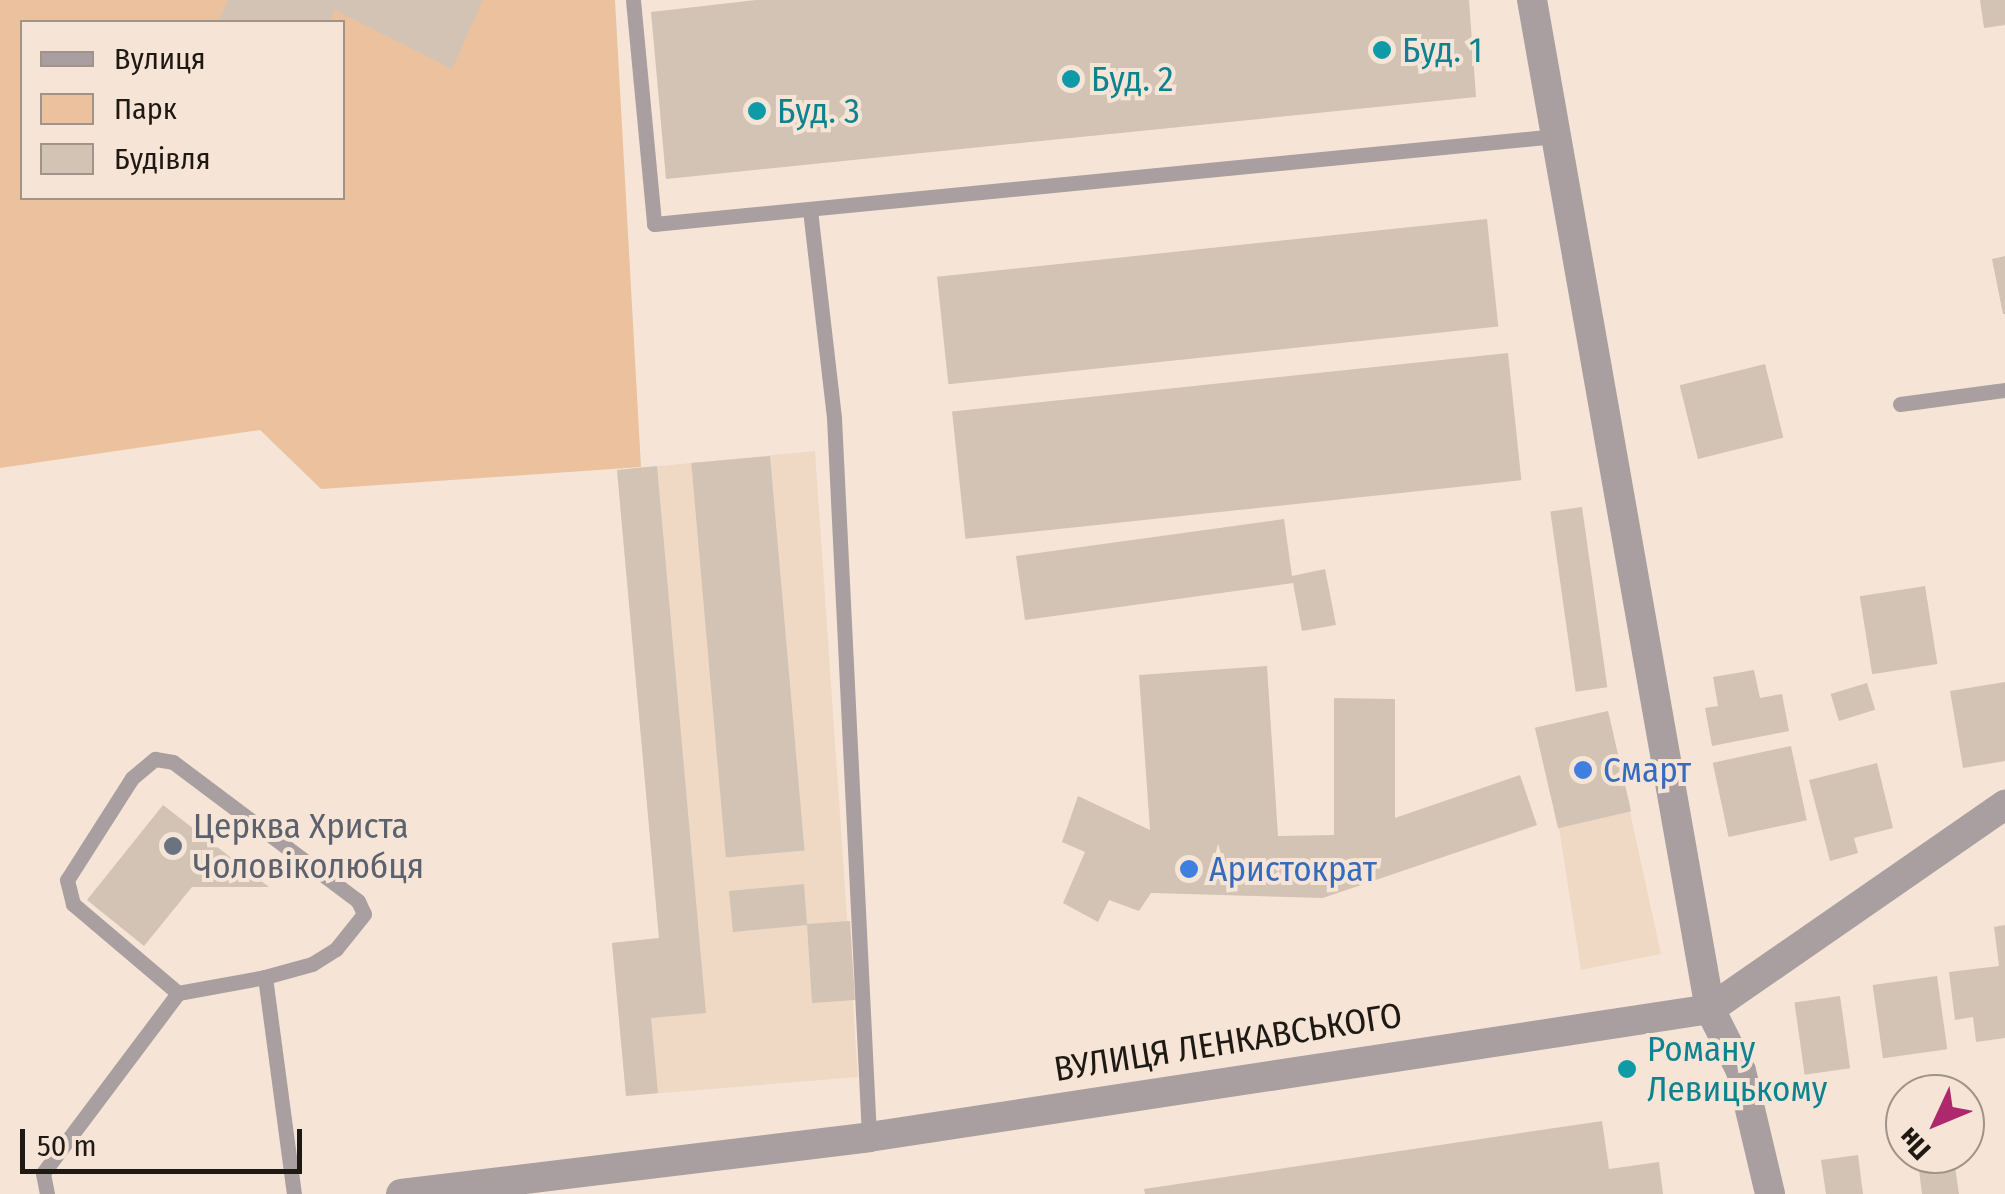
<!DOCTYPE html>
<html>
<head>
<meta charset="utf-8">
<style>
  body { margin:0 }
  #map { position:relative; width:2005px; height:1194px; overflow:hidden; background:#f6e5d7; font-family:"Fira Sans Condensed",sans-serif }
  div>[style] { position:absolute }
  .built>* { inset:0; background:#efd9c5 }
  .green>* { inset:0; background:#ebc29d }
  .building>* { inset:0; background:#d2c3b5; transform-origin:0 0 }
  .service>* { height:15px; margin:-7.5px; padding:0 7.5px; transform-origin:7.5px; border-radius:7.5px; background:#a99fa0 }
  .minor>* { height:30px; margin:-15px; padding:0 15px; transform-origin:15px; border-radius:15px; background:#a99fa0 }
  .dots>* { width:28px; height:28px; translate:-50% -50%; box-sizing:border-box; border:5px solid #f6e5d7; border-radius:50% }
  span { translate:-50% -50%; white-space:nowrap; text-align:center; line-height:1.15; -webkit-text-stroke:8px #f6e5d7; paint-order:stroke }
  .culture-label { font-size:35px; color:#0d838f }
  .left { translate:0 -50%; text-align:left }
  .shop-label { font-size:35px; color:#366cbe }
  .worship-label { font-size:35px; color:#5b616d }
  .street-label { font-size:35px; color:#1f1914 }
  .legend { position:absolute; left:20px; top:20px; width:325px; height:180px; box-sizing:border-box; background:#f6e5d7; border:2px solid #a09389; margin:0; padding:12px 18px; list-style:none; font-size:30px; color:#1f1914 }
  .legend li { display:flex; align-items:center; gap:20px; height:50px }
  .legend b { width:50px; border:2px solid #a09389 }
  .north { position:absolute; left:1885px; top:1074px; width:100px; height:100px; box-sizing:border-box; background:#f6e5d7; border:2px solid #a09389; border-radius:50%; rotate:226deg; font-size:28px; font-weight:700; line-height:40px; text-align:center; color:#1f1914 }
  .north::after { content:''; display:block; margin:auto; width:35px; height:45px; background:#ae286d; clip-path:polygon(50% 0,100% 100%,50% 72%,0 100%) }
  .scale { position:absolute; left:20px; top:1129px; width:282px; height:45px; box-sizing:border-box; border:5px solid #1f1914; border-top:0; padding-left:12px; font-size:30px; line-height:35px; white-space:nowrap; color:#1f1914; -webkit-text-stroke:8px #f6e5d7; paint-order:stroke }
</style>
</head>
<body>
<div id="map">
  <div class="built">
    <div style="clip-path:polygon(815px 451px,858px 1077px,626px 1096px,612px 943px,659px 938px,617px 470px)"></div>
    <div style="clip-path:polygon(1608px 711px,1661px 954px,1581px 970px,1559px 828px,1535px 728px)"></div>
  </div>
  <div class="green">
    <div style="clip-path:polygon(evenodd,0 0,615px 0,641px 467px,321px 489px,260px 430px,0 468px,0 0,22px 22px,342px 22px,342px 198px,22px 198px,22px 22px)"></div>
  </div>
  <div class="building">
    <div style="clip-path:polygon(228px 0,483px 0,452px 69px,335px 10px,329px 22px,218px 22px)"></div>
    <div style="clip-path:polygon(756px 0,1469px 0,1476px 97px,666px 179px,651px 12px)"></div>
    <div style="clip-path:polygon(1980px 0,2005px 0,2005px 25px,1984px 28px)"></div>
    <div style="left:1487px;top:219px;width:108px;height:553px;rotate:84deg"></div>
    <div style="clip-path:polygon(2005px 256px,2005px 314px,2003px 314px,1992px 259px)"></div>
    <div style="left:1508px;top:353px;width:128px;height:559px;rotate:84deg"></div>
    <div style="left:1765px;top:364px;width:76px;height:88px;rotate:76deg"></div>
    <div style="left:770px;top:456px;width:396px;height:79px;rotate:85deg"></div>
    <div style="clip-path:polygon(657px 466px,706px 1013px,651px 1018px,658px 1093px,626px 1096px,612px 943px,659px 938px,617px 470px)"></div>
    <div style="left:1582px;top:507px;width:182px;height:32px;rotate:82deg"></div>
    <div style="clip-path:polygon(1284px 519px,1292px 576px,1325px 569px,1336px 625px,1302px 631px,1293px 583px,1025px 620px,1016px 556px)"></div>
    <div style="left:1925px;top:586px;width:79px;height:66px;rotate:81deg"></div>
    <div style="clip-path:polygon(1267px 666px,1278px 836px,1334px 835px,1334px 698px,1395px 699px,1395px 818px,1520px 775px,1537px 825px,1323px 898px,1151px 893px,1139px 911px,1109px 900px,1098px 922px,1063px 903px,1085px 852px,1062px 842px,1078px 796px,1150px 830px,1139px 675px)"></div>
    <div style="clip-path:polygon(1754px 670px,1760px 698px,1782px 694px,1789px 731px,1712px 746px,1705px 708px,1718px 706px,1713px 677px)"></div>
    <div style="clip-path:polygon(2005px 682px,2005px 761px,1963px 768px,1950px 691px)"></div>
    <div style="left:1867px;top:683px;width:28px;height:38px;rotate:73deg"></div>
    <div style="left:1608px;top:711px;width:103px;height:75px;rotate:77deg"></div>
    <div style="left:1791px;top:746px;width:76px;height:80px;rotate:78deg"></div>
    <div style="clip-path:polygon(1877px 763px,1893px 828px,1854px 838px,1858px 853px,1830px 861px,1809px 780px)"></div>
    <div style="clip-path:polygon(163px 805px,269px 887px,192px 887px,144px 946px,87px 900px)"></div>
    <div style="clip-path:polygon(804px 884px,807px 924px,850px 921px,855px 1000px,812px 1003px,807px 925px,733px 932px,729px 891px)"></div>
    <div style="clip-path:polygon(2005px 925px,2005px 1038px,1976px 1042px,1973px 1017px,1955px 1020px,1949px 972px,1999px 966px,1994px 927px)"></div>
    <div style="left:1937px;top:976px;width:74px;height:65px;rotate:82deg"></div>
    <div style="left:1840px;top:996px;width:73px;height:46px;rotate:82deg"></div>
    <div style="clip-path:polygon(1602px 1121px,1609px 1169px,1659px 1162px,1663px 1194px,1145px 1194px,1144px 1189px)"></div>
    <div style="clip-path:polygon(1858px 1155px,1863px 1194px,1826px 1194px,1821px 1160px)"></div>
    <div style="clip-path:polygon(1955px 1166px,1959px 1194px,1922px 1194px,1919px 1170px)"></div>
  </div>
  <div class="service">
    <div style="left:633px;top:0;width:225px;rotate:84.6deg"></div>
    <div style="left:654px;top:224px;width:906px;rotate:-5.57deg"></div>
    <div style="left:810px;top:210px;width:209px;rotate:83.4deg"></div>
    <div style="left:834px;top:418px;width:720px;rotate:87.21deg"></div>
    <div style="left:1900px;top:404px;width:106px;rotate:-7.6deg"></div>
    <div style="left:178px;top:993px;width:88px;rotate:-10.4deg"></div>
    <div style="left:47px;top:1194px;width:21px;rotate:-101deg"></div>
    <div style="left:43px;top:1173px;width:225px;rotate:-53.1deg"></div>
    <div style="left:178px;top:993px;width:138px;rotate:-139.7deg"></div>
    <div style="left:73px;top:904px;width:25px;rotate:-104deg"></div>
    <div style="left:67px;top:880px;width:121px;rotate:-57.5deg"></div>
    <div style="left:132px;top:778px;width:30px;rotate:-40deg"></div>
    <div style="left:155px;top:759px;width:18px;rotate:9deg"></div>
    <div style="left:173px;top:762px;width:231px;rotate:36.9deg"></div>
    <div style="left:358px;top:901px;width:14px;rotate:65deg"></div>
    <div style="left:364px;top:914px;width:45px;rotate:128.7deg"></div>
    <div style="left:336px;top:949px;width:28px;rotate:148deg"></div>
    <div style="left:312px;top:964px;width:49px;rotate:164.5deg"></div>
    <div style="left:265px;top:977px;width:219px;rotate:82.4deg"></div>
  </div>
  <div class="minor">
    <div style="left:1532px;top:0;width:1025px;rotate:80deg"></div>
    <div style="left:1710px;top:1009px;width:69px;rotate:63.4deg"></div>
    <div style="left:1741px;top:1071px;width:126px;rotate:76.7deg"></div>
    <div style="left:401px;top:1194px;width:471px;rotate:-6.9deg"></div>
    <div style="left:869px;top:1137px;width:851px;rotate:-8.65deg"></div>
    <div style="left:1710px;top:1009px;width:359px;rotate:-34.7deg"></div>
  </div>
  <div class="dots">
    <div style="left:1382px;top:50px;background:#0f9aa8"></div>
    <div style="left:1071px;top:79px;background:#0f9aa8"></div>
    <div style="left:757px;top:111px;background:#0f9aa8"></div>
    <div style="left:1583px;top:770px;background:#3f7fe0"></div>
    <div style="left:173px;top:846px;background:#6b7280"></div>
    <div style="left:1189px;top:869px;background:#3f7fe0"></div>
    <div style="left:1627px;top:1069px;background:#0f9aa8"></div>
  </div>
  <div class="culture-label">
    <span class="left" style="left:1402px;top:50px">Буд. 1</span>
    <span class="left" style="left:1091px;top:79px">Буд. 2</span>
    <span class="left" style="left:777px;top:111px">Буд. 3</span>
    <span class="left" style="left:1647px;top:1069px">Роману<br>Левицькому</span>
  </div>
  <div class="shop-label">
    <span class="left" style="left:1603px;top:770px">Смарт</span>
    <span class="left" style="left:1209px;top:869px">Аристократ</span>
  </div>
  <div class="worship-label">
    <span class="left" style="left:193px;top:846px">Церква Христа<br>Чоловіколюбця</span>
  </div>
  <div class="street-label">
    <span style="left:1228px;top:1042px;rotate:-9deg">ВУЛИЦЯ ЛЕНКАВСЬКОГО</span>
  </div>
  <ul class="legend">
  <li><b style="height:12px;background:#a99fa0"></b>Вулиця</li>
  <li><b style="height:28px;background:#ebc29d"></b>Парк</li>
  <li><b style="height:28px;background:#d2c3b5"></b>Будівля</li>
  </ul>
  <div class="north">Пн</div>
  <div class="scale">50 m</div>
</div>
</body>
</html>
